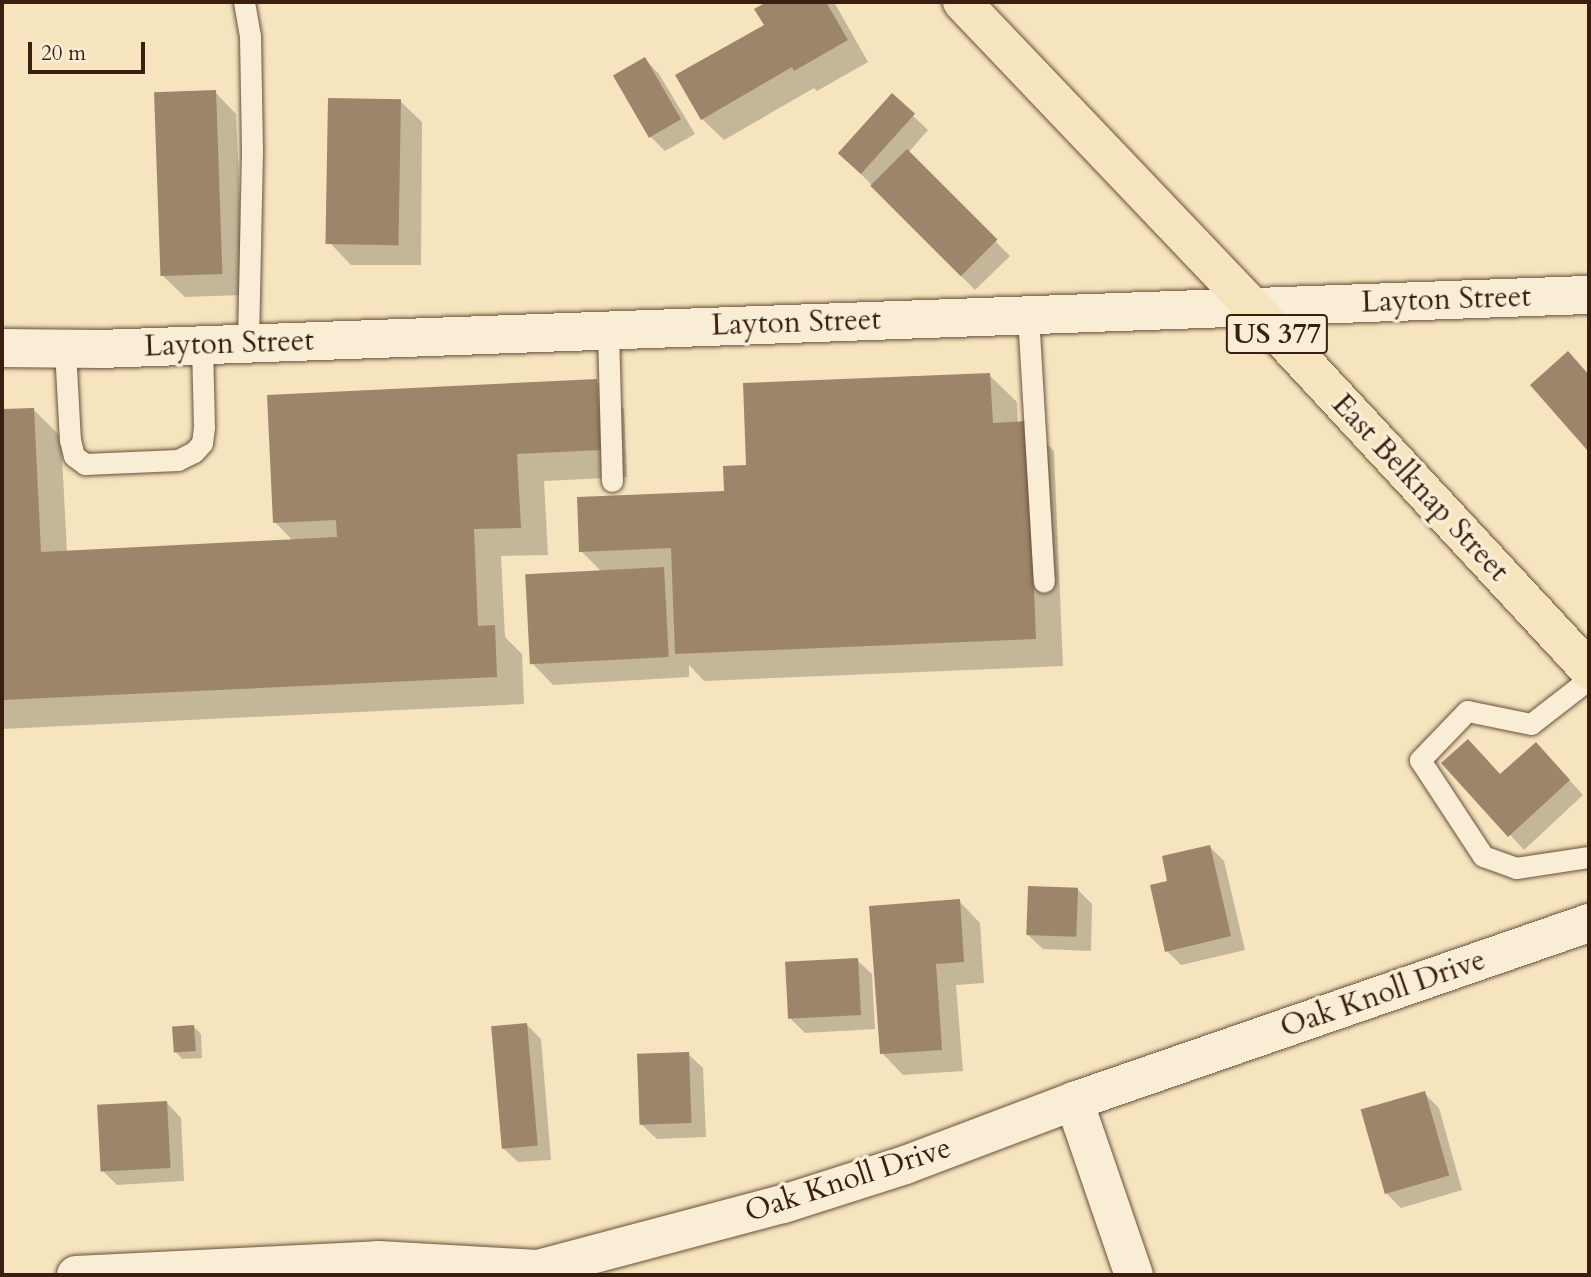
<!DOCTYPE html>
<html>
<head>
<meta charset="utf-8">
<style>
  body { margin:0 }
  #map { position:relative; width:1591px; height:1277px; overflow:hidden; background:#f6e4be; font-family:Cardo,serif }
  div>[style] { position:absolute }
  .shadow>* { inset:0; background:#0003 }
  .building>* { inset:0; background:#9c856a; transform-origin:0 0 }
  .roads { filter:drop-shadow(0 0 2px #69503c) drop-shadow(0 0 2px #69503c) }
  .lane>* { height:21px; margin:-10.5px; padding:0 10.5px; transform-origin:10.5px; border-radius:10.5px; background:#f9edd5 }
  .street>* { height:38px; margin:-19px; padding:0 19px; transform-origin:19px; border-radius:19px; background:#f9edd5 }
  .primary>* { height:38px; margin:-19px; padding:0 19px; transform-origin:19px; border-radius:19px; background:#f6e4be }
  span { translate:-50% -50%; white-space:nowrap; text-align:center; line-height:1.15; -webkit-text-stroke:7px #f9edd5; paint-order:stroke }
  .shield-label span { padding:2px 5px; background:#f9edd5; border:2px solid; border-radius:5px; -webkit-text-stroke-width:0 }
  .shield-label { font-size:28px; color:#3a1f10; font-weight:700 }
  .street-label { font-size:30px; color:#3a1f10 }
  .frame { position:absolute; inset:0; border:4px solid #3a1f10; pointer-events:none }
  .scale { position:absolute; left:28px; top:42px; width:117px; height:32px; box-sizing:border-box; border:4px solid #3a1f10; border-top:0; padding-left:9px; font-size:21px; line-height:24px; white-space:nowrap; color:#3a1f10; -webkit-text-stroke:5px #f9edd5; paint-order:stroke }
</style>
</head>
<body>
<div id="map">
  <div class="shadow">
    <div style="clip-path:polygon(770px 2px,834px 2px,868px 62px,817px 91px,814px 88px,724px 140px,702px 119px,766px 26px,757px 10px)"></div>
    <div style="clip-path:polygon(645px 59px,659px 74px,695px 134px,665px 151px,651px 137px)"></div>
    <div style="clip-path:polygon(215px 92px,236px 114px,244px 295px,185px 297px,163px 276px)"></div>
    <div style="clip-path:polygon(892px 96px,928px 130px,908px 153px,1010px 256px,975px 290px,855px 168px)"></div>
    <div style="clip-path:polygon(400px 101px,422px 122px,421px 265px,351px 265px,330px 243px)"></div>
    <div style="clip-path:polygon(1582px 367px,1589px 375px,1589px 450px,1532px 385px)"></div>
    <div style="clip-path:polygon(989px 375px,1017px 402px,1018px 423px,1026px 423px,1054px 451px,1063px 666px,704px 681px,689px 665px,689px 677px,553px 685px,532px 663px,602px 572px,581px 551px,726px 493px,748px 467px)"></div>
    <div style="clip-path:polygon(596px 381px,624px 409px,627px 477px,544px 481px,548px 555px,501px 556px,505px 637px,522px 654px,524px 704px,2px 729px,2px 411px,33px 409px,61px 437px,67px 552px,293px 541px,275px 522px)"></div>
    <div style="clip-path:polygon(1550px 759px,1583px 795px,1524px 850px,1444px 763px,1501px 776px)"></div>
    <div style="clip-path:polygon(1209px 846px,1224px 861px,1245px 950px,1181px 965px,1167px 951px,1169px 882px)"></div>
    <div style="clip-path:polygon(1077px 889px,1092px 904px,1091px 951px,1043px 949px,1028px 935px)"></div>
    <div style="clip-path:polygon(959px 901px,980px 923px,984px 983px,956px 985px,963px 1071px,903px 1075px,882px 1053px)"></div>
    <div style="clip-path:polygon(857px 960px,872px 974px,875px 1029px,805px 1033px,790px 1018px)"></div>
    <div style="clip-path:polygon(527px 1025px,541px 1039px,551px 1160px,518px 1162px,503px 1148px)"></div>
    <div style="clip-path:polygon(194px 1027px,201px 1034px,202px 1058px,182px 1059px,176px 1052px)"></div>
    <div style="clip-path:polygon(688px 1054px,703px 1068px,706px 1137px,657px 1139px,642px 1125px)"></div>
    <div style="clip-path:polygon(1424px 1093px,1439px 1108px,1462px 1190px,1401px 1208px,1387px 1194px)"></div>
    <div style="clip-path:polygon(167px 1103px,181px 1118px,184px 1181px,117px 1185px,102px 1170px)"></div>
  </div>
  <div class="building">
    <div style="clip-path:polygon(767px 2px,826px 2px,848px 40px,794px 71px,792px 67px,701px 120px,675px 75px,764px 25px,754px 9px)"></div>
    <div style="left:645px;top:57px;width:72px;height:37px;rotate:60deg"></div>
    <div style="left:216px;top:90px;width:184px;height:62px;rotate:88deg"></div>
    <div style="left:892px;top:93px;width:31px;height:81px;rotate:42deg"></div>
    <div style="left:328px;top:98px;width:73px;height:146px;rotate:1deg"></div>
    <div style="left:907px;top:149px;width:128px;height:52px;rotate:45deg"></div>
    <div style="clip-path:polygon(1568px 351px,1589px 375px,1587px 450px,1530px 385px)"></div>
    <div style="clip-path:polygon(990px 373px,993px 423px,1027px 421px,1036px 639px,675px 654px,671px 548px,579px 552px,577px 497px,724px 491px,723px 466px,746px 465px,743px 383px)"></div>
    <div style="clip-path:polygon(597px 379px,601px 450px,517px 454px,521px 528px,474px 529px,478px 626px,495px 625px,497px 677px,2px 700px,2px 409px,34px 408px,41px 552px,337px 537px,336px 520px,273px 523px,267px 395px)"></div>
    <div style="left:664px;top:567px;width:90px;height:139px;rotate:87deg"></div>
    <div style="clip-path:polygon(1468px 739px,1500px 774px,1536px 742px,1570px 780px,1508px 837px,1441px 763px)"></div>
    <div style="clip-path:polygon(1210px 845px,1231px 936px,1165px 952px,1150px 885px,1167px 881px,1162px 856px)"></div>
    <div style="left:1028px;top:886px;width:50px;height:49px;rotate:2deg"></div>
    <div style="clip-path:polygon(960px 899px,964px 962px,936px 964px,942px 1050px,880px 1054px,869px 906px)"></div>
    <div style="left:858px;top:958px;width:57px;height:73px;rotate:87deg"></div>
    <div style="left:527px;top:1023px;width:123px;height:36px;rotate:85deg"></div>
    <div style="left:194px;top:1025px;width:26px;height:22px;rotate:86deg"></div>
    <div style="left:689px;top:1052px;width:71px;height:52px;rotate:88deg"></div>
    <div style="left:1425px;top:1091px;width:88px;height:67px;rotate:74deg"></div>
    <div style="left:167px;top:1101px;width:67px;height:70px;rotate:87deg"></div>
  </div>
  <div class="roads">
    <div class="lane">
      <div style="left:244px;top:2px;width:35px;rotate:80deg"></div>
      <div style="left:250px;top:36px;width:115px;rotate:89deg"></div>
      <div style="left:252px;top:151px;width:193px;rotate:91.2deg"></div>
      <div style="left:1028px;top:315px;width:267px;rotate:86.6deg"></div>
      <div style="left:608px;top:330px;width:151px;rotate:88.5deg"></div>
      <div style="left:65px;top:349px;width:91px;rotate:86.9deg"></div>
      <div style="left:70px;top:440px;width:16px;rotate:76deg"></div>
      <div style="left:74px;top:456px;width:14px;rotate:36deg"></div>
      <div style="left:85px;top:464px;width:93px;rotate:-2.5deg"></div>
      <div style="left:178px;top:460px;width:18px;rotate:-27deg"></div>
      <div style="left:194px;top:452px;width:12px;rotate:-48deg"></div>
      <div style="left:202px;top:443px;width:16px;rotate:-83deg"></div>
      <div style="left:204px;top:427px;width:82px;rotate:-91.4deg"></div>
      <div style="left:1589px;top:679px;width:73px;rotate:142.2deg"></div>
      <div style="left:1531px;top:724px;width:65px;rotate:-168.5deg"></div>
      <div style="left:1467px;top:711px;width:68px;rotate:133.8deg"></div>
      <div style="left:1420px;top:760px;width:115px;rotate:56.7deg"></div>
      <div style="left:1483px;top:856px;width:35px;rotate:20deg"></div>
      <div style="left:1516px;top:868px;width:74px;rotate:-8.6deg"></div>
    </div>
    <div class="street">
      <div style="left:2px;top:348px;width:98px;rotate:0.6deg"></div>
      <div style="left:100px;top:349px;width:1490px;rotate:-2.08deg"></div>
      <div style="left:1074px;top:1101px;width:184px;rotate:71deg"></div>
      <div style="left:76px;top:1275px;width:302px;rotate:-2.8deg"></div>
      <div style="left:378px;top:1260px;width:160px;rotate:3.2deg"></div>
      <div style="left:538px;top:1269px;width:253px;rotate:-14.9deg"></div>
      <div style="left:783px;top:1204px;width:128px;rotate:-17.7deg"></div>
      <div style="left:905px;top:1165px;width:181px;rotate:-20.7deg"></div>
      <div style="left:1074px;top:1101px;width:545px;rotate:-19.07deg"></div>
    </div>
    <div class="primary">
      <div style="left:962px;top:2px;width:420px;rotate:46.4deg"></div>
      <div style="left:1252px;top:306px;width:496px;rotate:47.2deg"></div>
    </div>
  </div>
  <div class="shield-label">
    <span style="left:1277px;top:334px">US 377</span>
  </div>
  <div class="street-label">
    <span style="left:1446px;top:300px;rotate:-2deg">Layton Street</span>
    <span style="left:796px;top:323px;rotate:-2deg">Layton Street</span>
    <span style="left:229px;top:344px;rotate:-2deg">Layton Street</span>
    <span style="left:1420px;top:488px;rotate:47deg">East Belknap Street</span>
    <span style="left:1383px;top:994px;rotate:-19deg">Oak Knoll Drive</span>
    <span style="left:848px;top:1180px;rotate:-18deg">Oak Knoll Drive</span>
  </div>
  <div class="frame"></div>
  <div class="scale">20 m</div>
</div>
</body>
</html>
